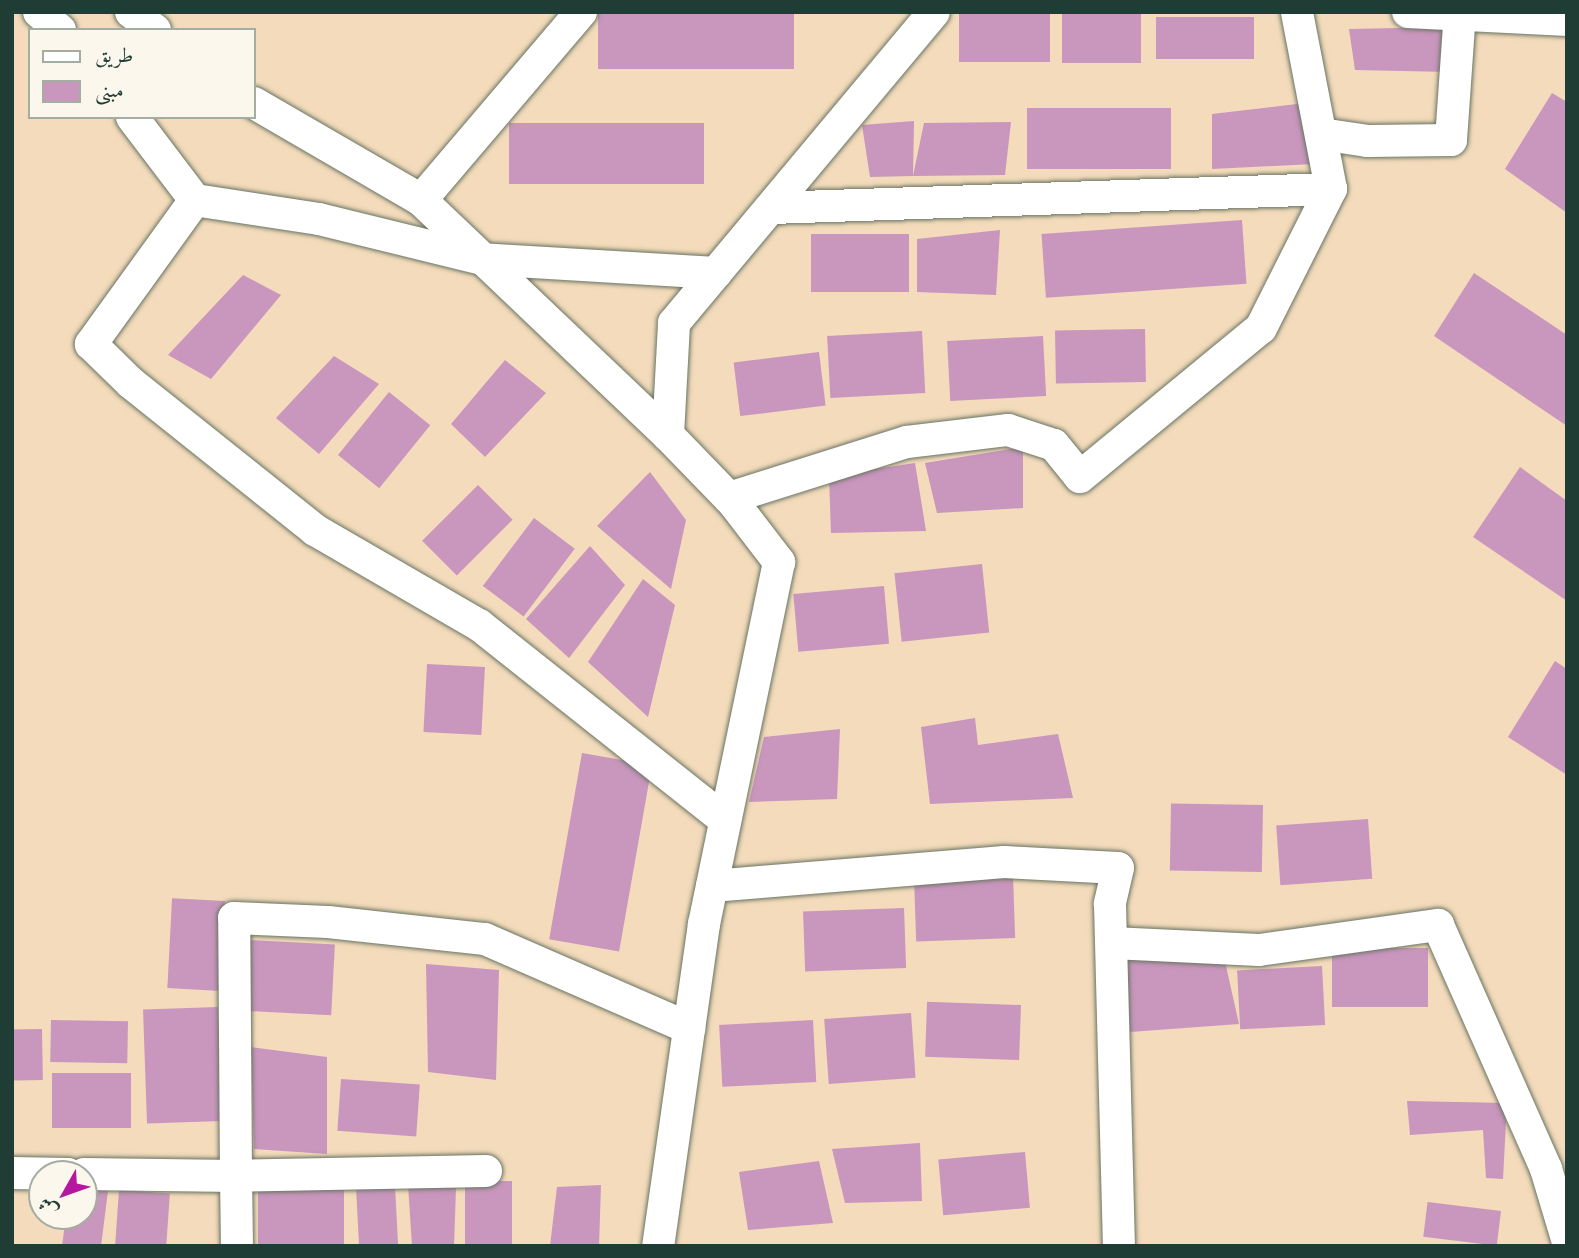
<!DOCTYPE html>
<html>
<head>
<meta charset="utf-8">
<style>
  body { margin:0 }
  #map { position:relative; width:1579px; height:1258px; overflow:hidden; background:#f3dbbb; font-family:"Libre Bodoni",Amiri,serif }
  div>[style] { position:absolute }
  .building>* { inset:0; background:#c996bd; transform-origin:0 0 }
  .roads { filter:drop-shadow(0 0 2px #697463) drop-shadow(0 0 2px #697463) }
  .minor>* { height:32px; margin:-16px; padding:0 16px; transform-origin:16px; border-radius:16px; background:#fff }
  span { translate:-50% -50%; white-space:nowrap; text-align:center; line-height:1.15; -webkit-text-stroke:5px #fbf7ec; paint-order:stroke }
  .frame { position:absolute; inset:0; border:14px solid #1f3d34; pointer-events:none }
  .legend { position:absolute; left:28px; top:28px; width:228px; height:91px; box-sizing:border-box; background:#fbf7ec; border:2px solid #a3ada2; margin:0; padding:9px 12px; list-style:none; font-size:21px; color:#1f3d34 }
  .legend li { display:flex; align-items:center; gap:14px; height:35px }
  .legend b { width:35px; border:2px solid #a3ada2 }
  .north { position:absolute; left:28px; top:1160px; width:70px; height:70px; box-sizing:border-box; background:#fbf7ec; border:2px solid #a3ada2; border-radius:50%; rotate:230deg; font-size:19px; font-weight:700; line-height:28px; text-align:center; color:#1f3d34 }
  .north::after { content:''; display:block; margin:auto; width:24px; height:32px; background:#b5179e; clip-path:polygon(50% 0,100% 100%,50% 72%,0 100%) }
</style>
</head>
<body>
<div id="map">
  <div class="building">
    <div style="left:598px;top:12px;width:196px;height:57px"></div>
    <div style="left:959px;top:12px;width:91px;height:50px"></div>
    <div style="left:1062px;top:12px;width:79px;height:51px"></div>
    <div style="left:1156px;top:17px;width:98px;height:42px"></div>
    <div style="clip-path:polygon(1447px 27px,1449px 72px,1355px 70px,1349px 29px)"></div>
    <div style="clip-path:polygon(1552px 93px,1567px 102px,1567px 213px,1505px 169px)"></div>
    <div style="clip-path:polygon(1305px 103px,1314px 164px,1212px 169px,1212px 114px)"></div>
    <div style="left:1171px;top:108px;width:61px;height:144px;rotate:90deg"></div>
    <div style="clip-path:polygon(914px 121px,913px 176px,870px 177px,862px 125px)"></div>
    <div style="clip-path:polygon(1011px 122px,1005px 175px,913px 176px,924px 123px)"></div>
    <div style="left:704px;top:123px;width:61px;height:195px;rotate:90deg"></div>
    <div style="left:1242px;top:220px;width:64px;height:201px;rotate:86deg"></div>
    <div style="clip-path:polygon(1000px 230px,996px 295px,917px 292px,917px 239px)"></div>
    <div style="left:909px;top:234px;width:58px;height:98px;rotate:90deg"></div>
    <div style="clip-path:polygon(1474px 273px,1567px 335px,1567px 426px,1434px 336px)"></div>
    <div style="clip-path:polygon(243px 275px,281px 295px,211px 379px,168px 355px)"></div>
    <div style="left:1145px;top:329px;width:53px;height:90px;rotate:89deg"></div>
    <div style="left:922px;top:331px;width:62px;height:95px;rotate:87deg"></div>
    <div style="left:1043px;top:336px;width:60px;height:96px;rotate:87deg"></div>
    <div style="left:819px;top:352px;width:54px;height:86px;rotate:83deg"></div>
    <div style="clip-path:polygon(334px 356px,379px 384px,319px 454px,276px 418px)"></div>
    <div style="clip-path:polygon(505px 360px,546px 393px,485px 457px,451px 424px)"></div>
    <div style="left:389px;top:392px;width:53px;height:81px;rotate:39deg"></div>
    <div style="clip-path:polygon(1023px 447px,1023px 508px,937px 513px,925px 463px)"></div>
    <div style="clip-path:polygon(915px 463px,926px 531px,831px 533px,829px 476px)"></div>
    <div style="clip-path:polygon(1520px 467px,1567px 501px,1567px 601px,1473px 537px)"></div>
    <div style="clip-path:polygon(650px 472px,686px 520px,671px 589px,597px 526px)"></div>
    <div style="left:478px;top:485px;width:49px;height:79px;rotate:45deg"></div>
    <div style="left:534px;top:518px;width:51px;height:85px;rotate:37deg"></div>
    <div style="clip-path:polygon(590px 546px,625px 585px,569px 658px,526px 619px)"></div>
    <div style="left:982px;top:564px;width:69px;height:88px;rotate:84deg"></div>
    <div style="clip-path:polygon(643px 579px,675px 605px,648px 717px,588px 662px)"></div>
    <div style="left:884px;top:586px;width:58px;height:91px;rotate:85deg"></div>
    <div style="clip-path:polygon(1555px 661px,1567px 669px,1567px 775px,1508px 737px)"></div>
    <div style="left:427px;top:664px;width:58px;height:68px;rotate:3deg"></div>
    <div style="clip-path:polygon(975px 718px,978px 745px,1058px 734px,1073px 798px,930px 804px,921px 727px)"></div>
    <div style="clip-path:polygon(840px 729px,837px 799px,749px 802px,764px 737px)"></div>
    <div style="left:582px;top:753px;width:71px;height:189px;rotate:10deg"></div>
    <div style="left:1263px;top:805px;width:67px;height:92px;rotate:91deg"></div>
    <div style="left:1368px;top:819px;width:60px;height:92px;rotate:86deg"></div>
    <div style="left:1013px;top:876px;width:62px;height:99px;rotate:88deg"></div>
    <div style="left:225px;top:901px;width:90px;height:53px;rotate:93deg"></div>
    <div style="left:904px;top:908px;width:60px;height:101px;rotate:88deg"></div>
    <div style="left:250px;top:940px;width:85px;height:71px;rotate:3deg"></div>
    <div style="left:1428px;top:948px;width:59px;height:96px;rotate:90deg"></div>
    <div style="clip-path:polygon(1224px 957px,1239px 1024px,1130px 1032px,1127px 958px)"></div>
    <div style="clip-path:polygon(426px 964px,499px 970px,496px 1080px,428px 1072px)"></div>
    <div style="left:1322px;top:966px;width:59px;height:85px;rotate:87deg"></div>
    <div style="left:1021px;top:1005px;width:55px;height:94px;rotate:92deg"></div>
    <div style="left:218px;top:1007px;width:114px;height:75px;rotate:88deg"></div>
    <div style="left:911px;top:1013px;width:65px;height:87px;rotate:86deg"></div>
    <div style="left:51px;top:1020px;width:77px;height:42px;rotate:1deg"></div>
    <div style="left:813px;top:1020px;width:62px;height:94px;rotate:87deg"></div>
    <div style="left:42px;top:1029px;width:51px;height:30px;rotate:89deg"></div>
    <div style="clip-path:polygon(251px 1047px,327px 1057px,327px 1154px,254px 1149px)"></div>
    <div style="left:52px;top:1073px;width:79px;height:55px"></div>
    <div style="left:341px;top:1079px;width:79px;height:52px;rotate:4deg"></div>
    <div style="clip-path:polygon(1407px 1101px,1507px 1103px,1503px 1179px,1486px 1178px,1483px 1130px,1410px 1135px)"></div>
    <div style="clip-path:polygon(920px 1143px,922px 1201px,845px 1203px,832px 1149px)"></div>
    <div style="left:1025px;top:1152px;width:56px;height:87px;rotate:85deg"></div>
    <div style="clip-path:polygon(819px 1161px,833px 1223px,748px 1230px,739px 1172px)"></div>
    <div style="left:512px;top:1181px;width:65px;height:47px;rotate:90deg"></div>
    <div style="clip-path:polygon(408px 1184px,456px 1188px,454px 1246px,412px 1246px)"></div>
    <div style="clip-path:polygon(601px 1185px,599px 1246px,550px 1246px,557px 1187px)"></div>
    <div style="left:395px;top:1186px;width:60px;height:39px;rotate:87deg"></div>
    <div style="left:258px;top:1188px;width:86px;height:58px"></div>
    <div style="clip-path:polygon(84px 1189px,108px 1191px,101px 1246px,62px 1246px,66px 1216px,84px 1216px)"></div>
    <div style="left:119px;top:1190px;width:51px;height:56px;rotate:4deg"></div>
    <div style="left:1501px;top:1211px;width:35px;height:74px;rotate:97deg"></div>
  </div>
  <div class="roads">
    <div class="minor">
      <div style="left:39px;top:12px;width:28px;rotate:41deg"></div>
      <div style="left:131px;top:12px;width:30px;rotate:37deg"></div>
      <div style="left:581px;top:12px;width:247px;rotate:130.4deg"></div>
      <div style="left:421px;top:200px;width:341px;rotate:43.6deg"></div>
      <div style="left:668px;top:435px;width:93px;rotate:45.9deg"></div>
      <div style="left:733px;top:502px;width:76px;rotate:52.5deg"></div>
      <div style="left:779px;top:562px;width:370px;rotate:101.7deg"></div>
      <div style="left:704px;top:924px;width:325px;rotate:98.1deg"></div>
      <div style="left:1408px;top:12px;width:159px;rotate:2.9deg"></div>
      <div style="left:254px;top:103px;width:193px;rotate:30.1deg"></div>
      <div style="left:132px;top:117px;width:104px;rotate:52.8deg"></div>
      <div style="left:1321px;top:134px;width:48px;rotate:8.5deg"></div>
      <div style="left:1368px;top:141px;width:83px;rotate:-0.7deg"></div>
      <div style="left:1451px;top:140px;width:128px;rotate:-86deg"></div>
      <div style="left:771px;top:208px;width:560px;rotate:-1.94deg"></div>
      <div style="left:716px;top:273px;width:234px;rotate:-176.6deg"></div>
      <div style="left:482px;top:259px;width:168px;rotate:-166.2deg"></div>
      <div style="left:319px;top:219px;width:125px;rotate:-171.3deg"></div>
      <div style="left:195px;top:200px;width:178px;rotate:125.8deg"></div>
      <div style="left:91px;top:344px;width:56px;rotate:44.3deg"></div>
      <div style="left:131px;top:383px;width:236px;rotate:38.6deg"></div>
      <div style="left:315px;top:530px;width:190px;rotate:30.1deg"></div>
      <div style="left:479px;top:625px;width:314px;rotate:38.4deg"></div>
      <div style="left:668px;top:435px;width:112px;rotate:-86.9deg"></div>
      <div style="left:674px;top:323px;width:405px;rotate:-50.1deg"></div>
      <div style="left:729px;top:498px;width:187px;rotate:-17.5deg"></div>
      <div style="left:907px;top:442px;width:102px;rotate:-6.8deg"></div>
      <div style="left:1008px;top:430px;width:48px;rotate:18.1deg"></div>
      <div style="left:1054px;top:445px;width:41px;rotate:50.9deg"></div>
      <div style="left:1080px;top:477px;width:234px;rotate:-39.5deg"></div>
      <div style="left:1261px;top:328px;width:156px;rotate:-63.3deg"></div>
      <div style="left:1331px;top:189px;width:180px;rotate:-100.9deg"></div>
      <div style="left:712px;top:886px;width:293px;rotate:-4.7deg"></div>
      <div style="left:1004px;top:862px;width:114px;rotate:3deg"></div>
      <div style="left:1118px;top:868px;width:37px;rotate:103deg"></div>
      <div style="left:1110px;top:904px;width:342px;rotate:88.5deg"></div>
      <div style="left:1112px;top:943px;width:147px;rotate:2.7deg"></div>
      <div style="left:1259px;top:950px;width:181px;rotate:-8deg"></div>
      <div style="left:1438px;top:925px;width:267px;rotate:66.1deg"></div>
      <div style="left:1546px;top:1169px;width:73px;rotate:73.3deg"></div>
      <div style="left:486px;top:1171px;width:250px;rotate:178.9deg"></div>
      <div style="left:236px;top:1176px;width:258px;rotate:-90.4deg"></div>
      <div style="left:234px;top:918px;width:94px;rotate:2.4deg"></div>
      <div style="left:328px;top:922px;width:158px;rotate:6.2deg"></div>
      <div style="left:485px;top:939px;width:223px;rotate:23.6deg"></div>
      <div style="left:12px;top:1173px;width:56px;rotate:1deg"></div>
      <div style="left:84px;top:1174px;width:152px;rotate:0.8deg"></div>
      <div style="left:236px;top:1176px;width:70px;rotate:89.2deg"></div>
    </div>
  </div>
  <div class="frame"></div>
  <ul class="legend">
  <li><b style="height:9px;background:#fff"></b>طريق</li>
  <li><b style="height:19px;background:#c996bd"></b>مبنى</li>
  </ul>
  <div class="north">ش</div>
</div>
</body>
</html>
